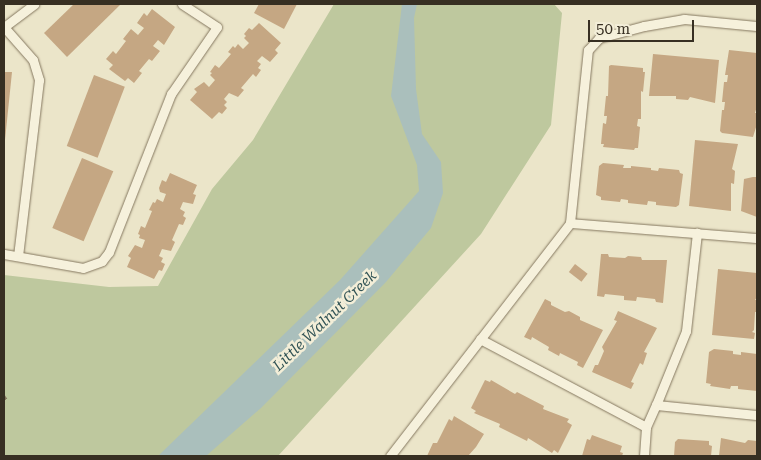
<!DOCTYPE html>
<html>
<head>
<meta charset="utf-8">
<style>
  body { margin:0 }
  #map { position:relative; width:761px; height:460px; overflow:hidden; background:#ebe5c9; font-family:"Roboto Serif",serif }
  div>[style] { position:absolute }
  .green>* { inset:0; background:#bec89e }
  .water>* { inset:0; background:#aabfbc }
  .building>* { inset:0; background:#c5a783; transform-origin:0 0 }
  .path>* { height:2.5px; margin-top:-1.25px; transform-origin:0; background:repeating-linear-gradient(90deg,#857860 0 4px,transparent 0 6.5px) }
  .roads { filter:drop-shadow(0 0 1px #857860) drop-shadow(0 0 1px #857860) }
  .lane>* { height:9px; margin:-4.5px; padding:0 4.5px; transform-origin:4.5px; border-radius:4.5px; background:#f6f1dc }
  span { translate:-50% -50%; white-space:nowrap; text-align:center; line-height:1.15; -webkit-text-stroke:5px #f3eed8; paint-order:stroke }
  .water-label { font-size:15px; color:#325456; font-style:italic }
  .frame { position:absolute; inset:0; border:5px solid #372f22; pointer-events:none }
  .scale { position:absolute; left:588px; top:20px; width:106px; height:22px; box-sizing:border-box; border:2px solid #372f22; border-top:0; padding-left:6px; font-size:15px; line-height:18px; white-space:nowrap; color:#372f22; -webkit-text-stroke:4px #f3eed8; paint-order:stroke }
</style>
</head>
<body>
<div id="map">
  <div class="green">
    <div style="clip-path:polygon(334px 4px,554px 4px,562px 13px,551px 125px,481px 234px,278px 456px,4px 456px,4px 275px,109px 287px,158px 286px,212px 189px,253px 140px)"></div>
  </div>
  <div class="water">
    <div style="clip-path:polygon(402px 4px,417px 4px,414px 18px,416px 89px,422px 134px,441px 162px,443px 193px,431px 228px,386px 282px,261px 408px,206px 456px,158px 456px,340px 280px,419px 191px,417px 165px,391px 96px)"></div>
  </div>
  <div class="building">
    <div style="clip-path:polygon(74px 4px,121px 4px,67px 57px,44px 33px)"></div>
    <div style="clip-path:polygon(259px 4px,297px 4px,284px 29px,254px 13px)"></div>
    <div style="clip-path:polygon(152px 9px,175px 27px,164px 45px,158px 40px,153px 46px,160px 51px,152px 61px,149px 59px,139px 71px,142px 73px,134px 83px,128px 78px,125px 81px,109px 69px,113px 65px,106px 59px,113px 51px,116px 54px,126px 41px,123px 39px,131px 29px,138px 35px,144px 28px,137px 23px,144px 13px,147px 16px)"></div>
    <div style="clip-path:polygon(259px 23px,281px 43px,275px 50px,278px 53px,270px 62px,262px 56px,257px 61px,261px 64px,258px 68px,261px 70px,256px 77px,253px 74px,241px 88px,244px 90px,238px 97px,229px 93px,224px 99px,227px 102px,224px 105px,227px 108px,222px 114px,219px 112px,212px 119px,190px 100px,197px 92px,194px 89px,204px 82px,209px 87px,215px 80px,210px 75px,212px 73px,210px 72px,215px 65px,219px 68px,231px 54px,228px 52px,233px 46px,235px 48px,238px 44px,243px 49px,249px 43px,244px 38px,246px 36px,244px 34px,249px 28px,252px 30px)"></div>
    <div style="clip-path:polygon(729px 50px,757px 53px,757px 106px,755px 113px,757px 113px,757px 124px,753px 137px,722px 133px,720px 131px,722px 110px,724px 110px,725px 102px,722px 102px,724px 82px,727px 82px,728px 75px,725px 75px)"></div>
    <div style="clip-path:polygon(653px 54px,719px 60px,715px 103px,690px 97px,688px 100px,676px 99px,676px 96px,649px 96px)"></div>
    <div style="clip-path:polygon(611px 65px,643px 68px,643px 72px,645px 72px,643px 92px,641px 91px,641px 119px,638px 119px,637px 126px,640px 127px,638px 148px,635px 148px,634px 150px,603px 147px,604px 144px,601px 144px,603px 123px,606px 124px,607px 116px,604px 116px,606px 96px,608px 96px,609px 66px)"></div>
    <div style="clip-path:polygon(4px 72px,12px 72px,5px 140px,4px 140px)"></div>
    <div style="left:94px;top:75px;width:33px;height:76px;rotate:21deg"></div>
    <div style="clip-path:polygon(695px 140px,738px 144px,732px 169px,735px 171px,734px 184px,731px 183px,731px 211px,689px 206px)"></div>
    <div style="left:82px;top:158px;width:34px;height:76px;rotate:23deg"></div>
    <div style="clip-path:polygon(603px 163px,624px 165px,623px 168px,631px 168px,631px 166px,651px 168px,651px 170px,658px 171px,659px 168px,679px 170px,680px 173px,683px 174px,679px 205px,676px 207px,656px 205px,656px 202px,648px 201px,647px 205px,628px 203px,628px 200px,621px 199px,620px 202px,601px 200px,601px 197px,596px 195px,599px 166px)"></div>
    <div style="clip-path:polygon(170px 173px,197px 185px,193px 194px,196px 195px,193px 204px,183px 202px,180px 209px,185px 212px,183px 216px,186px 218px,183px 225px,179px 224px,172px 240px,175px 242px,171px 251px,162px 249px,159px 256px,163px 258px,161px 262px,165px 264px,162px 271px,159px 270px,154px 279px,127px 267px,131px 258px,128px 256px,135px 245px,142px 248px,145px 240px,139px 238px,140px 235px,138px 234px,141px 226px,145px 228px,152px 211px,149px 210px,153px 202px,155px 203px,157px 199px,163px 202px,166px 194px,160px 192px,159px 188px,162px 180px,166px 182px)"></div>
    <div style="clip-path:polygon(753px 177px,757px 177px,757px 217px,741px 211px,744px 179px)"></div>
    <div style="clip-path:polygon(601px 254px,608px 254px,609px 257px,625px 258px,628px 256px,641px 257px,642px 260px,667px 260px,663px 303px,656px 302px,655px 299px,637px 297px,636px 301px,624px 300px,624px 296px,605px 294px,604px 297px,597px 296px)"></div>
    <div style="left:575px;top:264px;width:16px;height:10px;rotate:38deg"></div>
    <div style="clip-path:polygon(718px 269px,757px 273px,757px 297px,755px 300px,757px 300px,757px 312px,755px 312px,754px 330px,752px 332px,755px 333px,754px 339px,712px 335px)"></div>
    <div style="clip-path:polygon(545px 299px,551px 302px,551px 305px,565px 312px,569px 311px,580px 317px,580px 320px,603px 330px,583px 368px,577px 365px,578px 362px,560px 353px,559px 356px,548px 350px,549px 347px,532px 337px,531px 340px,524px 337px)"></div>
    <div style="clip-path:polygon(618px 311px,657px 328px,644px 352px,647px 353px,643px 365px,640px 363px,631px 382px,634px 383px,631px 389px,592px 372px,595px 365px,598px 365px,604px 351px,602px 347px,617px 321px,614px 320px)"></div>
    <div style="clip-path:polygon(714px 349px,733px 351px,733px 354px,741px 355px,741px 352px,757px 354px,757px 391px,738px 389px,738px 386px,731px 386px,730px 389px,710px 386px,711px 384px,706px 383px,709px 352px)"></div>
    <div style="clip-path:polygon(485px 380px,490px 382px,491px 380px,515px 394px,517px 392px,544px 406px,543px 409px,569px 419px,567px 422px,572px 425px,558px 453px,554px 450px,552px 453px,528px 438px,527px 441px,499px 427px,500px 424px,474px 413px,476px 411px,471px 408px)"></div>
    <div style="clip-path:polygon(454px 416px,484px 434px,476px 447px,468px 456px,427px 456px,433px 443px,437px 443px,449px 419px,452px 421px)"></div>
    <div style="clip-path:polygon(592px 435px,622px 446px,620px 452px,623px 453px,622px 456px,582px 456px,587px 439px,590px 440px)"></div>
    <div style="clip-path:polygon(721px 438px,745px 443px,748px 440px,757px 441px,757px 456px,719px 456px)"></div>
    <div style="clip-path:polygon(678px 439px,709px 441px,709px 445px,712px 446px,711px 456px,674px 456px,675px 442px)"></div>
  </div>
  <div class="path">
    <div style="left:4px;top:396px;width:4px;rotate:56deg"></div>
  </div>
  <div class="roads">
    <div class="lane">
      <div style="left:4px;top:27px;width:44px;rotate:48.7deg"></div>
      <div style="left:33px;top:60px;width:21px;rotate:73deg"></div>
      <div style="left:39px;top:80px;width:176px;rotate:96.8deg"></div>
      <div style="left:4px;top:27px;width:38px;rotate:-37deg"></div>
      <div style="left:570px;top:223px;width:174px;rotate:-84.1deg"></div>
      <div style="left:588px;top:50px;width:16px;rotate:-47deg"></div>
      <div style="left:599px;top:38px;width:47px;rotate:-14.9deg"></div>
      <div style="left:644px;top:26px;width:41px;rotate:-9.9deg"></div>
      <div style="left:684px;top:19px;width:73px;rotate:5.5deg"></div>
      <div style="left:4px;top:254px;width:80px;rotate:10deg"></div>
      <div style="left:83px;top:268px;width:20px;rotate:-20deg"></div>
      <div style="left:102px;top:261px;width:11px;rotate:-52deg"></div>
      <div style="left:109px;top:252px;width:170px;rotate:-68.6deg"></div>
      <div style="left:171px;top:94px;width:81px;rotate:-55.5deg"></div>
      <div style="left:217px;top:27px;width:42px;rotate:-146.7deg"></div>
      <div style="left:480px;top:339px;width:188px;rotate:27.9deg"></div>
      <div style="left:656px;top:405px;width:80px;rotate:-67.9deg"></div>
      <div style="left:686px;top:331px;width:99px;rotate:-83.6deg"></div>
      <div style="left:390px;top:456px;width:294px;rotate:-52.3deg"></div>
      <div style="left:570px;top:223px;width:188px;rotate:4.6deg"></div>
      <div style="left:644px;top:456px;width:29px;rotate:-86deg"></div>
      <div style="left:646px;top:427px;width:24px;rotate:-66deg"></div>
      <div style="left:656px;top:405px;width:101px;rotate:5.7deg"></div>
    </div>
  </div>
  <div class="water-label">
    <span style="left:325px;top:321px;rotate:-44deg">Little Walnut Creek</span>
  </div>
  <div class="frame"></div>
  <div class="scale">50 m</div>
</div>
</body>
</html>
